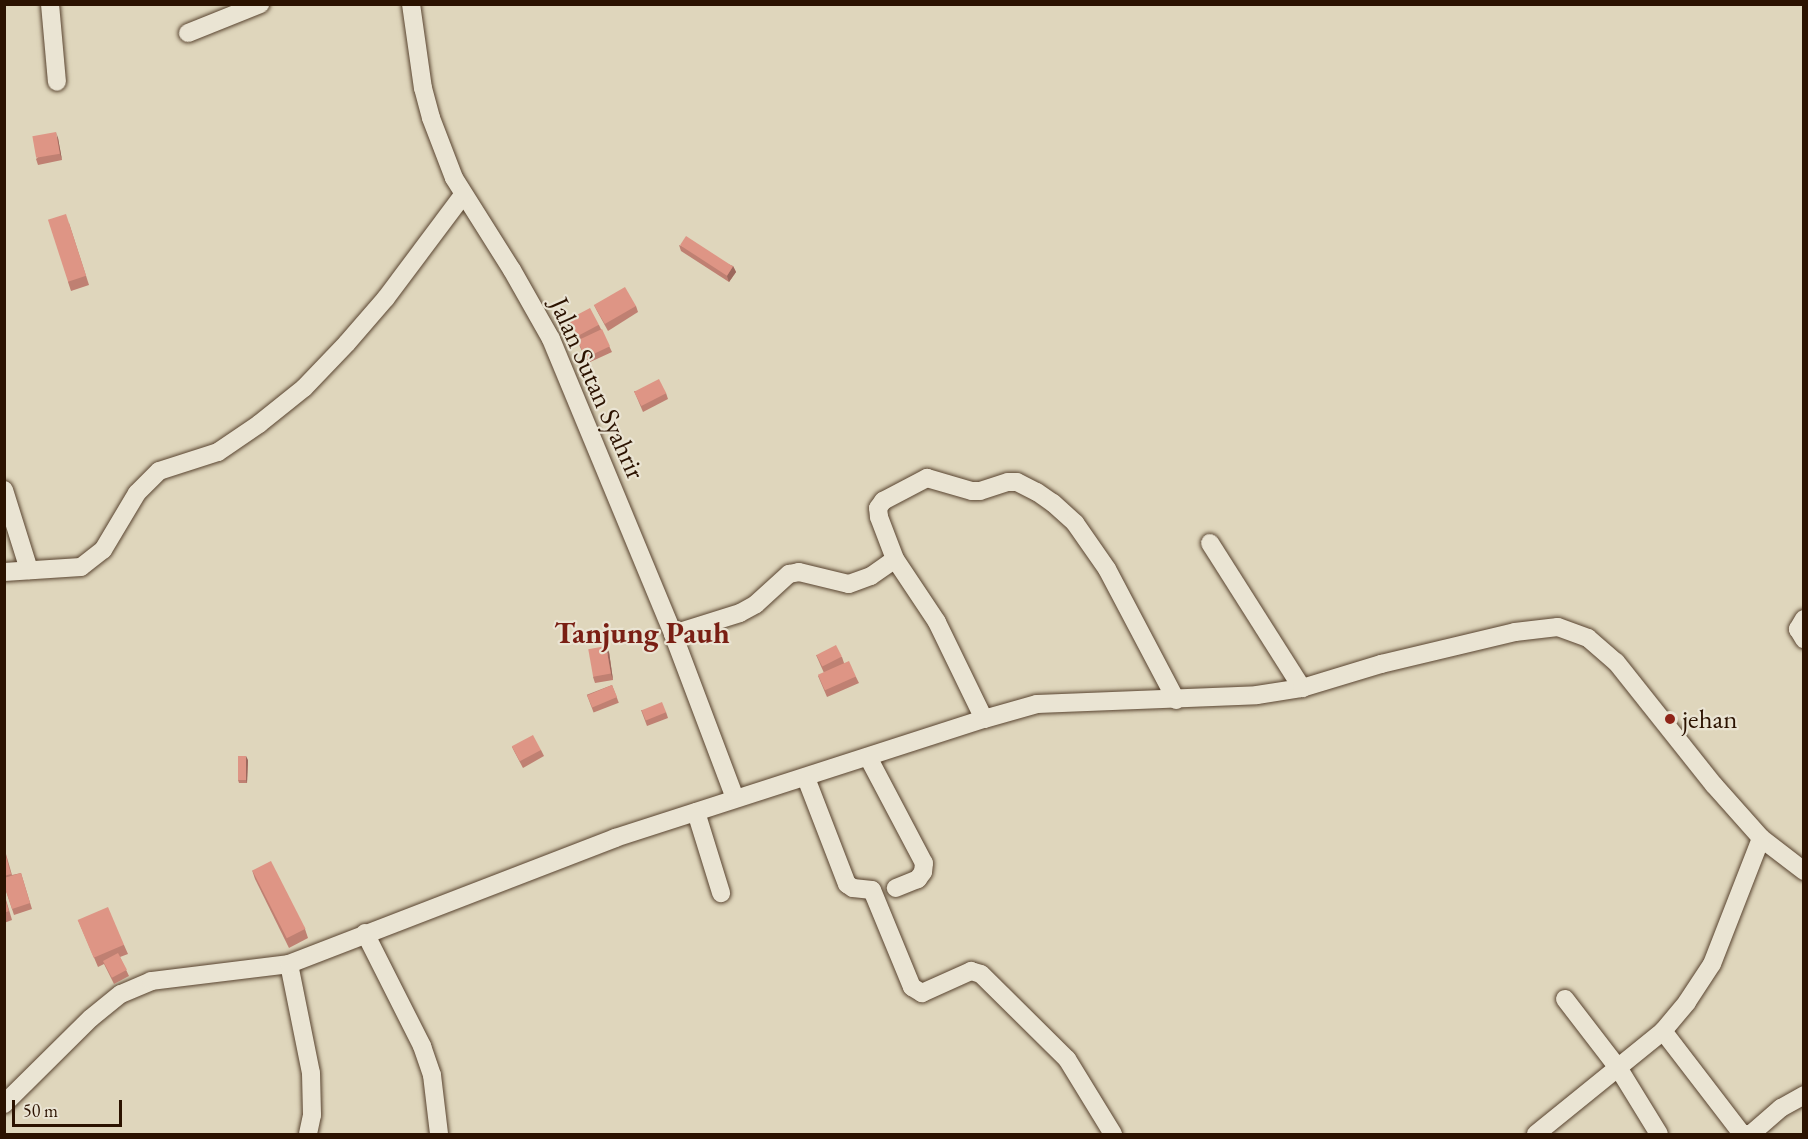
<!DOCTYPE html>
<html>
<head>
<meta charset="utf-8">
<style>
  body { margin:0 }
  #map { position:relative; width:1808px; height:1139px; overflow:hidden; background:#dfd6bc; font-family:"EB Garamond",serif }
  div>[style] { position:absolute }
  .roads { filter:drop-shadow(0 0 2px #58432f) drop-shadow(0 0 2px #58432f) }
  .minor>* { height:18px; margin:-9px; padding:0 9px; transform-origin:9px; border-radius:9px; background:#eae4d3 }
  .wall>* { inset:0; background:#bf8072; transform-origin:0 0 }
  .shaded-wall>* { inset:0; background:#9b685d }
  .building>* { inset:0; background:#de9585; transform-origin:0 0 }
  .dots>* { width:16px; height:16px; translate:-50% -50%; box-sizing:border-box; border:3px solid #eae4d3; border-radius:50% }
  span { translate:-50% -50%; white-space:nowrap; text-align:center; line-height:1.15; -webkit-text-stroke:4.5px #eae4d3; paint-order:stroke }
  .street-label { font-size:27px; color:#2b1200 }
  .poi-label { font-size:27px; color:#2b1200 }
  .left { translate:0 -50%; text-align:left }
  .quarter-label { font-size:30px; color:#7a1f14; font-weight:700 }
  .frame { position:absolute; inset:0; border:6px solid #2b1200; pointer-events:none }
  .scale { position:absolute; left:12px; top:1100px; width:110px; height:27px; box-sizing:border-box; border:3px solid #2b1200; border-top:0; padding-left:8px; font-size:18px; line-height:21px; white-space:nowrap; color:#2b1200; -webkit-text-stroke:4px #eae4d3; paint-order:stroke }
</style>
</head>
<body>
<div id="map">
  <div class="roads">
    <div class="minor">
      <div style="left:50px;top:4px;width:78px;rotate:84.9deg"></div>
      <div style="left:411px;top:4px;width:85px;rotate:81.9deg"></div>
      <div style="left:423px;top:88px;width:31px;rotate:75deg"></div>
      <div style="left:431px;top:118px;width:64px;rotate:69deg"></div>
      <div style="left:454px;top:178px;width:109px;rotate:57.8deg"></div>
      <div style="left:512px;top:270px;width:79px;rotate:60.5deg"></div>
      <div style="left:551px;top:339px;width:319px;rotate:67.5deg"></div>
      <div style="left:673px;top:634px;width:175px;rotate:69.3deg"></div>
      <div style="left:188px;top:33px;width:78px;rotate:-21.9deg"></div>
      <div style="left:4px;top:490px;width:84px;rotate:72.6deg"></div>
      <div style="left:1210px;top:543px;width:172px;rotate:57.6deg"></div>
      <div style="left:4px;top:572px;width:77px;rotate:-3.7deg"></div>
      <div style="left:81px;top:567px;width:28px;rotate:-38deg"></div>
      <div style="left:103px;top:550px;width:66px;rotate:-59.2deg"></div>
      <div style="left:137px;top:493px;width:31px;rotate:-45deg"></div>
      <div style="left:159px;top:471px;width:62px;rotate:-17.9deg"></div>
      <div style="left:218px;top:452px;width:50px;rotate:-34.3deg"></div>
      <div style="left:259px;top:424px;width:58px;rotate:-38.7deg"></div>
      <div style="left:304px;top:388px;width:62px;rotate:-46.3deg"></div>
      <div style="left:347px;top:343px;width:60px;rotate:-49.1deg"></div>
      <div style="left:386px;top:298px;width:129px;rotate:-53.2deg"></div>
      <div style="left:1804px;top:619px;width:12px;rotate:121deg"></div>
      <div style="left:1798px;top:629px;width:12px;rotate:59deg"></div>
      <div style="left:673px;top:634px;width:70px;rotate:-17.4deg"></div>
      <div style="left:740px;top:613px;width:18px;rotate:-29deg"></div>
      <div style="left:756px;top:604px;width:45px;rotate:-42.3deg"></div>
      <div style="left:789px;top:574px;width:10px;rotate:-11deg"></div>
      <div style="left:799px;top:572px;width:51px;rotate:13.5deg"></div>
      <div style="left:849px;top:584px;width:23px;rotate:-20deg"></div>
      <div style="left:871px;top:576px;width:29px;rotate:-35deg"></div>
      <div style="left:984px;top:719px;width:108px;rotate:-115.9deg"></div>
      <div style="left:937px;top:622px;width:76px;rotate:-123.7deg"></div>
      <div style="left:895px;top:559px;width:45px;rotate:-110.9deg"></div>
      <div style="left:879px;top:517px;width:9px;rotate:-96deg"></div>
      <div style="left:878px;top:508px;width:9px;rotate:-54deg"></div>
      <div style="left:883px;top:501px;width:50px;rotate:-27.6deg"></div>
      <div style="left:927px;top:478px;width:47px;rotate:16.1deg"></div>
      <div style="left:972px;top:491px;width:8px"></div>
      <div style="left:980px;top:491px;width:29px;rotate:-18deg"></div>
      <div style="left:1008px;top:482px;width:9px"></div>
      <div style="left:1017px;top:482px;width:22px;rotate:27deg"></div>
      <div style="left:1037px;top:492px;width:19px;rotate:35deg"></div>
      <div style="left:1053px;top:503px;width:30px;rotate:42deg"></div>
      <div style="left:1075px;top:523px;width:56px;rotate:55.2deg"></div>
      <div style="left:1107px;top:569px;width:148px;rotate:62.2deg"></div>
      <div style="left:868px;top:757px;width:120px;rotate:62.2deg"></div>
      <div style="left:924px;top:863px;width:9px;rotate:96deg"></div>
      <div style="left:923px;top:872px;width:9px;rotate:126deg"></div>
      <div style="left:918px;top:879px;width:24px;rotate:158deg"></div>
      <div style="left:806px;top:778px;width:114px;rotate:68.9deg"></div>
      <div style="left:847px;top:884px;width:7px;rotate:34deg"></div>
      <div style="left:853px;top:888px;width:19px;rotate:6deg"></div>
      <div style="left:872px;top:890px;width:105px;rotate:67.6deg"></div>
      <div style="left:912px;top:987px;width:12px;rotate:31deg"></div>
      <div style="left:922px;top:993px;width:54px;rotate:-24.2deg"></div>
      <div style="left:971px;top:971px;width:10px;rotate:17deg"></div>
      <div style="left:981px;top:974px;width:121px;rotate:44.7deg"></div>
      <div style="left:1067px;top:1059px;width:88px;rotate:58.5deg"></div>
      <div style="left:696px;top:812px;width:85px;rotate:72.8deg"></div>
      <div style="left:365px;top:933px;width:127px;rotate:63.2deg"></div>
      <div style="left:422px;top:1046px;width:31px;rotate:71deg"></div>
      <div style="left:432px;top:1075px;width:59px;rotate:83.2deg"></div>
      <div style="left:289px;top:964px;width:111px;rotate:78.6deg"></div>
      <div style="left:311px;top:1073px;width:42px;rotate:88.6deg"></div>
      <div style="left:312px;top:1115px;width:19px;rotate:102deg"></div>
      <div style="left:1565px;top:999px;width:88px;rotate:52.4deg"></div>
      <div style="left:1619px;top:1069px;width:76px;rotate:58.4deg"></div>
      <div style="left:1663px;top:1031px;width:130px;rotate:52.5deg"></div>
      <div style="left:1742px;top:1134px;width:9px"></div>
      <div style="left:1751px;top:1134px;width:40px;rotate:-41deg"></div>
      <div style="left:1781px;top:1108px;width:26px;rotate:-29deg"></div>
      <div style="left:4px;top:1104px;width:122px;rotate:-44.7deg"></div>
      <div style="left:91px;top:1018px;width:38px;rotate:-39deg"></div>
      <div style="left:121px;top:994px;width:33px;rotate:-23deg"></div>
      <div style="left:151px;top:981px;width:139px;rotate:-7deg"></div>
      <div style="left:289px;top:964px;width:350px;rotate:-21.1deg"></div>
      <div style="left:615px;top:838px;width:388px;rotate:-17.9deg"></div>
      <div style="left:984px;top:719px;width:55px;rotate:-15.8deg"></div>
      <div style="left:1037px;top:704px;width:220px;rotate:-2.3deg"></div>
      <div style="left:1257px;top:695px;width:46px;rotate:-8.8deg"></div>
      <div style="left:1302px;top:688px;width:83px;rotate:-16.9deg"></div>
      <div style="left:1381px;top:664px;width:138px;rotate:-13.4deg"></div>
      <div style="left:1515px;top:632px;width:43px;rotate:-6.6deg"></div>
      <div style="left:1558px;top:627px;width:32px;rotate:20deg"></div>
      <div style="left:1588px;top:638px;width:37px;rotate:41deg"></div>
      <div style="left:1616px;top:662px;width:157px;rotate:51.5deg"></div>
      <div style="left:1714px;top:785px;width:71px;rotate:48.4deg"></div>
      <div style="left:1761px;top:838px;width:54px;rotate:37.5deg"></div>
      <div style="left:1536px;top:1134px;width:164px;rotate:-39deg"></div>
      <div style="left:1663px;top:1031px;width:38px;rotate:-50deg"></div>
      <div style="left:1687px;top:1002px;width:45px;rotate:-56.7deg"></div>
      <div style="left:1712px;top:964px;width:135px;rotate:-68.7deg"></div>
    </div>
  </div>
  <div class="wall">
    <div style="clip-path:polygon(58px 138px,62px 160px,38px 165px,36px 159px)"></div>
    <div style="clip-path:polygon(69px 223px,89px 285px,71px 291px,68px 282px)"></div>
    <div style="clip-path:polygon(679px 245px,733px 266px,736px 272px,729px 282px,681px 251px)"></div>
    <div style="clip-path:polygon(594px 305px,636px 306px,638px 312px,608px 331px,597px 311px)"></div>
    <div style="clip-path:polygon(569px 319px,599px 325px,612px 352px,588px 363px,580px 347px,578px 341px,579px 340px)"></div>
    <div style="clip-path:polygon(634px 391px,666px 393px,668px 399px,643px 412px)"></div>
    <div style="clip-path:polygon(609px 652px,613px 680px,595px 683px,593px 677px)"></div>
    <div style="clip-path:polygon(816px 655px,842px 657px,844px 663px,856px 677px,859px 683px,827px 697px,818px 676px,824px 673px)"></div>
    <div style="left:612px;top:685px;width:19px;height:27px;rotate:69deg"></div>
    <div style="clip-path:polygon(641px 710px,666px 712px,668px 718px,647px 726px)"></div>
    <div style="clip-path:polygon(512px 747px,541px 750px,544px 756px,523px 768px,515px 753px)"></div>
    <div style="clip-path:polygon(248px 760px,247px 783px,239px 783px,238px 780px)"></div>
    <div style="clip-path:polygon(4px 847px,12px 875px,21px 873px,32px 909px,14px 915px,4px 885px)"></div>
    <div style="clip-path:polygon(252px 870px,305px 929px,308px 938px,289px 948px,255px 879px)"></div>
    <div style="clip-path:polygon(4px 893px,12px 920px,4px 923px)"></div>
    <div style="clip-path:polygon(78px 920px,124px 945px,128px 954px,120px 957px,129px 976px,114px 984px,104px 964px,98px 967px)"></div>
  </div>
  <div class="shaded-wall">
    <div style="clip-path:polygon(56px 132px,58px 138px,62px 160px,60px 154px)"></div>
    <div style="clip-path:polygon(733px 266px,736px 272px,729px 282px,727px 276px)"></div>
    <div style="clip-path:polygon(606px 646px,609px 652px,613px 680px,611px 674px)"></div>
    <div style="clip-path:polygon(246px 756px,248px 760px,247px 783px,246px 780px)"></div>
  </div>
  <div class="building">
    <div style="left:56px;top:132px;width:22px;height:24px;rotate:80deg"></div>
    <div style="left:66px;top:214px;width:65px;height:19px;rotate:72deg"></div>
    <div style="left:686px;top:236px;width:56px;height:11px;rotate:33deg"></div>
    <div style="left:625px;top:287px;width:22px;height:36px;rotate:60deg"></div>
    <div style="left:590px;top:308px;width:19px;height:24px;rotate:62deg"></div>
    <div style="left:602px;top:329px;width:19px;height:27px;rotate:65deg"></div>
    <div style="left:659px;top:379px;width:16px;height:28px;rotate:63deg"></div>
    <div style="left:836px;top:645px;width:13px;height:22px;rotate:63deg"></div>
    <div style="left:606px;top:646px;width:28px;height:18px;rotate:80deg"></div>
    <div style="left:849px;top:661px;width:17px;height:34px;rotate:66deg"></div>
    <div style="left:612px;top:685px;width:13px;height:27px;rotate:67deg"></div>
    <div style="left:662px;top:702px;width:11px;height:22px;rotate:68deg"></div>
    <div style="left:533px;top:735px;width:17px;height:24px;rotate:62deg"></div>
    <div style="left:238px;top:756px;width:8px;height:24px"></div>
    <div style="clip-path:polygon(4px 849px,11px 874px,4px 876px)"></div>
    <div style="left:271px;top:861px;width:76px;height:21px;rotate:63deg"></div>
    <div style="clip-path:polygon(21px 873px,30px 903px,12px 909px,4px 885px,4px 878px)"></div>
    <div style="clip-path:polygon(4px 896px,9px 911px,4px 913px)"></div>
    <div style="left:108px;top:907px;width:41px;height:33px;rotate:67deg"></div>
    <div style="left:118px;top:953px;width:19px;height:17px;rotate:62deg"></div>
  </div>
  <div class="dots">
    <div style="left:1670px;top:719px;background:#8f2418"></div>
  </div>
  <div class="street-label">
    <span style="left:598px;top:388px;rotate:66deg">Jalan Sutan Syahrir</span>
  </div>
  <div class="poi-label">
    <span class="left" style="left:1682px;top:719px">jehan</span>
  </div>
  <div class="quarter-label">
    <span style="left:642px;top:633px">Tanjung Pauh</span>
  </div>
  <div class="frame"></div>
  <div class="scale">50 m</div>
</div>
</body>
</html>
